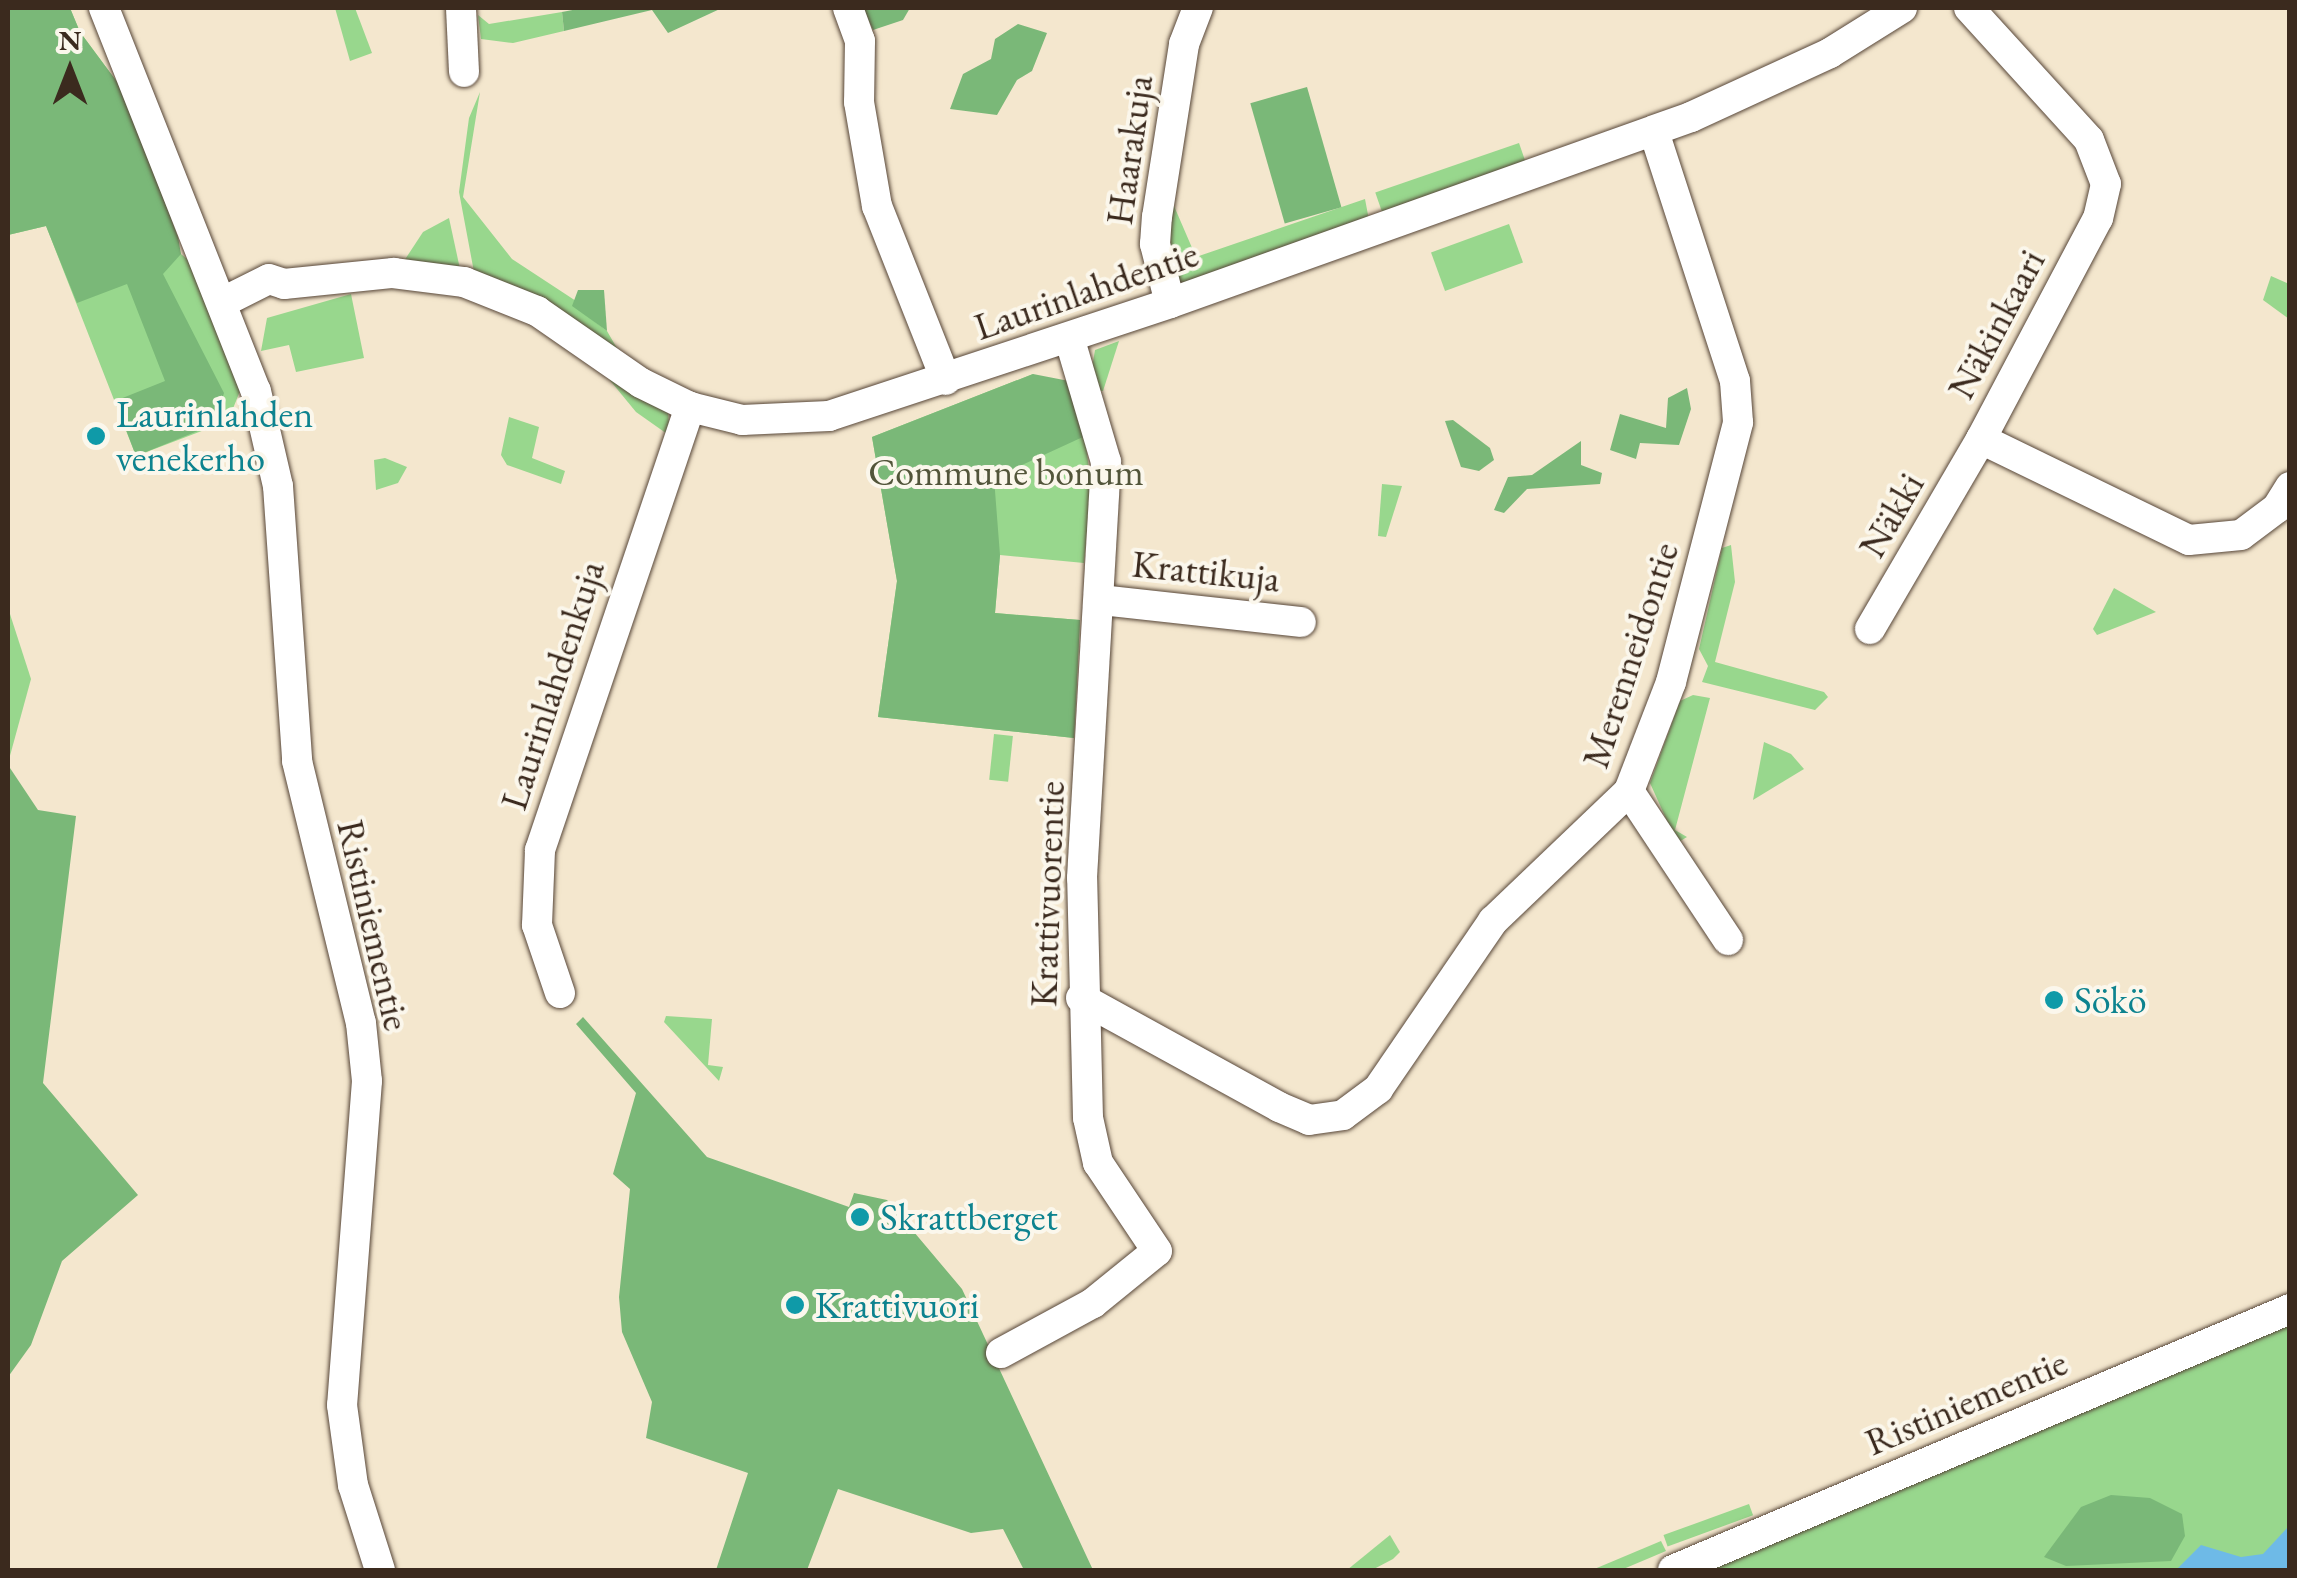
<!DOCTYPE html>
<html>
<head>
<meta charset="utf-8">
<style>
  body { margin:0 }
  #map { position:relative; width:2297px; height:1578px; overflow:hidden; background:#f4e7ce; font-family:"EB Garamond",serif }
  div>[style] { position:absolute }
  .green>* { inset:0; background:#98d78d; transform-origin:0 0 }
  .forest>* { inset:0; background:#7ab878; transform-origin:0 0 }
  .water>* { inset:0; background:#6ebae7 }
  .roads { filter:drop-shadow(0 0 2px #574638) drop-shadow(0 0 2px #574638) }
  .minor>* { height:30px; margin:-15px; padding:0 15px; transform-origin:15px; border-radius:15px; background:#fff }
  .dots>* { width:28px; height:28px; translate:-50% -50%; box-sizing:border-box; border:5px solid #fbf7ec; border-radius:50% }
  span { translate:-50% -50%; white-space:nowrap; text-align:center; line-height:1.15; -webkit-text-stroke:8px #fbf7ec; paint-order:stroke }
  .street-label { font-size:38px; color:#3b2a1e }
  .culture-label { font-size:38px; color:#0d838f }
  .left { translate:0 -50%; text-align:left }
  .park-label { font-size:38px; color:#52553a }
  .frame { position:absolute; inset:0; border:10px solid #3b2a1e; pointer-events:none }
  .north { position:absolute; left:20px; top:20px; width:100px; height:100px; -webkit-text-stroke:8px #fbf7ec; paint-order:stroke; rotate:0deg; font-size:28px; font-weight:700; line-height:40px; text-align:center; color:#3b2a1e }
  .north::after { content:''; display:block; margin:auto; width:35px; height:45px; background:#3b2a1e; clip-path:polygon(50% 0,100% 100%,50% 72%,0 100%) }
</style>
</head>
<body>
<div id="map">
  <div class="green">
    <div style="clip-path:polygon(8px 8px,70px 8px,80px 32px,123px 90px,181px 254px,199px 269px,242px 386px,228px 421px,136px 456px,46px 226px,8px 235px)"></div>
    <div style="clip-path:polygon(335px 8px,355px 8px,372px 53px,350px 61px)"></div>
    <div style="clip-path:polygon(562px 12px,564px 31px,513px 43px,481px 39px,478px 15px,489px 24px)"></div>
    <div style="clip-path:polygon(480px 92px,463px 197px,512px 259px,576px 301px,573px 305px,607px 331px,618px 350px,543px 300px,474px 272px,459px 192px,469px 118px)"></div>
    <div style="left:1519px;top:143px;width:21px;height:152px;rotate:71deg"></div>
    <div style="clip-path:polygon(1171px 199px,1196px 257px,1365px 199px,1369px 220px,1181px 285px,1170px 281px)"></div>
    <div style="clip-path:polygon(449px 218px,460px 269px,404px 261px,423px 232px)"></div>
    <div style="left:1509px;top:224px;width:41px;height:83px;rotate:70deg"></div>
    <div style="clip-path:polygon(2271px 276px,2289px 284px,2289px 319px,2263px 300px)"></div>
    <div style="clip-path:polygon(351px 294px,364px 358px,296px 372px,289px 345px,261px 351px,267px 318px)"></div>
    <div style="clip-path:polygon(1119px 341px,1103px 391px,1100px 391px,1092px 368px,1095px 350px)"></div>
    <div style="clip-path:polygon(599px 367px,668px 412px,670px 436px,636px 412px)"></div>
    <div style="clip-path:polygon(1033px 374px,1085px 436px,1091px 487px,1084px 563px,1000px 555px,995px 613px,1080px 620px,1074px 738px,878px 717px,897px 581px,872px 437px)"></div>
    <div style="clip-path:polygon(509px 417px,539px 427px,532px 458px,565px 471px,561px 484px,507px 465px,501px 455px)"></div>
    <div style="clip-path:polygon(385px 458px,407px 467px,398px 483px,376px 490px,374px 460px)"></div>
    <div style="clip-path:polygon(1382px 484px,1402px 486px,1386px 537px,1378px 536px)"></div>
    <div style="clip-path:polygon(1731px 545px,1735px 582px,1715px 662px,1824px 692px,1828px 697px,1815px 710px,1702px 682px,1708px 666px,1699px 649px,1722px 548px)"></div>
    <div style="clip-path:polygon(2114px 588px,2156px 612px,2097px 635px,2093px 629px)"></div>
    <div style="clip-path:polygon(9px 611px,31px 679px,8px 763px,8px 612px)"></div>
    <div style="clip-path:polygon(1693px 695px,1710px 698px,1675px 830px,1687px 837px,1677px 843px,1650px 783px,1680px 701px)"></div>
    <div style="left:994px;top:734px;width:19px;height:46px;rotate:6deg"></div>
    <div style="clip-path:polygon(1764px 742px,1791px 754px,1804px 769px,1753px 800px)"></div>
    <div style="clip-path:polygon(666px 1016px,712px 1019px,708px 1065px,723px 1067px,719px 1081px,664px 1022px)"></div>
    <div style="clip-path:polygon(2289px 1322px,2289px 1570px,1701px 1570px)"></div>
    <div style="left:1749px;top:1504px;width:12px;height:91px;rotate:70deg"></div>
    <div style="clip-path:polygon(1390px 1535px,1400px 1552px,1393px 1559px,1372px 1570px,1347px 1570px)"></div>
    <div style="clip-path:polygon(1661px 1541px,1666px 1551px,1621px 1570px,1592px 1570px)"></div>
  </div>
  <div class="forest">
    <div style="clip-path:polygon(8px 8px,70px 8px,80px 32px,123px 90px,178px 237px,181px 254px,163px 274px,224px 393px,215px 424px,136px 456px,115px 401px,165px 381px,127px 284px,77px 303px,46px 226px,8px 235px)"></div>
    <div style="clip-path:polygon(583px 8px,722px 8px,668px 33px,652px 10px,564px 31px,562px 12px)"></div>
    <div style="clip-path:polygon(863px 8px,910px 8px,903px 20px,873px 30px)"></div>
    <div style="clip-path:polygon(1018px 24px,1047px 33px,1032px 71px,1017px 80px,997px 115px,950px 109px,963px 74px,991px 59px,995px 39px)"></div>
    <div style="left:1307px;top:87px;width:125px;height:59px;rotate:74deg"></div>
    <div style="clip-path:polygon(578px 290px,604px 290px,607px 331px,572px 306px)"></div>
    <div style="clip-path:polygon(1033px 374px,1069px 381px,1085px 436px,994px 478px,1000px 555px,995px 613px,1080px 620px,1074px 738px,878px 717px,897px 581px,872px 437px)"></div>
    <div style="clip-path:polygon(1687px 388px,1691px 409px,1679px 445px,1640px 443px,1636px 459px,1610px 450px,1620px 414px,1666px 428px,1668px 398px)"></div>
    <div style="clip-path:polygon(1453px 420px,1490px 448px,1494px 460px,1479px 471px,1461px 467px,1445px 421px)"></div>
    <div style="clip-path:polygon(1581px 441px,1581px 465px,1602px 473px,1600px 484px,1527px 489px,1504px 513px,1494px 510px,1508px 477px,1532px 475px)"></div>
    <div style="clip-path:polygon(8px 765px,38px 810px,76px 816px,43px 1083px,138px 1195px,62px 1261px,31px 1345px,8px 1377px)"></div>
    <div style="clip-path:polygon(583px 1017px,707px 1157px,849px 1207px,854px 1193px,887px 1200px,962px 1289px,1093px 1570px,1024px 1570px,1003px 1529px,971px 1533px,838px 1489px,807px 1570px,716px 1570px,748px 1473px,646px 1438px,652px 1402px,622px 1332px,619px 1297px,630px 1189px,613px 1174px,636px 1093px,576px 1024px)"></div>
    <div style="clip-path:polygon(2111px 1495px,2150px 1498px,2182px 1514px,2185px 1536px,2171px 1561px,2066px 1566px,2044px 1557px,2081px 1507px)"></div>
  </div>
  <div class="water">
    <div style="clip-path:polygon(2289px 1526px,2289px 1570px,2164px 1570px,2177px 1569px,2201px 1545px,2241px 1557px,2263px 1554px)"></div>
  </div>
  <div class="roads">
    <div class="minor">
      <div style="left:104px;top:8px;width:412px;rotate:68.4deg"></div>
      <div style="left:256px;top:391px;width:98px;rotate:77deg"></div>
      <div style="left:278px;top:486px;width:276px;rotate:86deg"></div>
      <div style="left:297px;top:761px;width:270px;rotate:76.3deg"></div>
      <div style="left:361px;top:1023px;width:58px;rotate:84.1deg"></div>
      <div style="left:367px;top:1081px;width:325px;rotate:94.4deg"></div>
      <div style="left:342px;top:1405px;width:81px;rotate:82.2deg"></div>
      <div style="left:353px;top:1485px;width:89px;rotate:72.4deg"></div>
      <div style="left:461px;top:8px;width:64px;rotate:87.3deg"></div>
      <div style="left:848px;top:8px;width:35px;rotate:70deg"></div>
      <div style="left:860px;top:41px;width:61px;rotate:90.9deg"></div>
      <div style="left:859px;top:102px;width:106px;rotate:80.2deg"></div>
      <div style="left:877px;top:206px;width:187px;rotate:68.4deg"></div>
      <div style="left:1969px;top:8px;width:178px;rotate:47.7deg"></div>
      <div style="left:2089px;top:140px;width:47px;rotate:68.9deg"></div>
      <div style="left:2106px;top:184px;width:35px;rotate:103deg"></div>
      <div style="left:2098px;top:218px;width:250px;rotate:117.9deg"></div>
      <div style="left:1981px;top:439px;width:231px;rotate:25.9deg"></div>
      <div style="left:2189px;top:540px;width:52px;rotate:-5.5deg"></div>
      <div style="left:2241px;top:535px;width:45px;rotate:-36.9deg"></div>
      <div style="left:2277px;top:508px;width:25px;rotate:-58deg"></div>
      <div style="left:223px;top:302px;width:51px;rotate:-26.6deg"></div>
      <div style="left:269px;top:279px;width:16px;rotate:18deg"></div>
      <div style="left:284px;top:284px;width:110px;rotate:-5.8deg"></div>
      <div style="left:393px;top:273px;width:72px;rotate:7.2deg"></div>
      <div style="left:464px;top:282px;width:79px;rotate:21.7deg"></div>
      <div style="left:537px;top:311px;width:126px;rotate:34.7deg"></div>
      <div style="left:641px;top:383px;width:55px;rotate:26.1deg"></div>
      <div style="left:690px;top:407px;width:54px;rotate:14deg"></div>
      <div style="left:742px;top:420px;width:87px;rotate:-2.6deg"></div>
      <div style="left:829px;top:416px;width:359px;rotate:-18.3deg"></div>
      <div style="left:1170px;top:303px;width:553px;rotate:-19.65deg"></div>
      <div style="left:1691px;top:117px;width:153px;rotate:-24.7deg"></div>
      <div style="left:1830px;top:53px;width:85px;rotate:-32deg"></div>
      <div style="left:1170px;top:303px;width:61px;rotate:-104.3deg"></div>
      <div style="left:1155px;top:244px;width:27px;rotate:-86deg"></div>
      <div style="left:1157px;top:217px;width:175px;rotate:-81.1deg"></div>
      <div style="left:1184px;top:44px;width:39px;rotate:-69deg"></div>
      <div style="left:1101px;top:600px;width:201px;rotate:6.3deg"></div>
      <div style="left:1870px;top:629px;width:220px;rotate:-59.7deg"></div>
      <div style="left:1629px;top:791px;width:179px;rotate:56.4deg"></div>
      <div style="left:560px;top:993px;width:72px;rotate:-108.7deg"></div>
      <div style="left:537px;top:925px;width:75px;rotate:-87.7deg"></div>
      <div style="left:540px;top:850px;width:468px;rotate:-71.3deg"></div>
      <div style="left:1081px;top:998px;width:226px;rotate:28.8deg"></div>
      <div style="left:1279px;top:1107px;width:33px;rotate:23deg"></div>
      <div style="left:1309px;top:1120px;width:34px;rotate:-8deg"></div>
      <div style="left:1343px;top:1115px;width:44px;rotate:-36.6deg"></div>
      <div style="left:1378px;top:1089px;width:204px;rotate:-55.6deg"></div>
      <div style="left:1493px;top:921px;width:188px;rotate:-43.7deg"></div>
      <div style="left:1629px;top:791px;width:117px;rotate:-68.9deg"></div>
      <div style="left:1671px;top:682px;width:268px;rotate:-75.5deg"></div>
      <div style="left:1738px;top:422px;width:41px;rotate:-94.2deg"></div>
      <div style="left:1735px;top:381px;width:263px;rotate:-108deg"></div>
      <div style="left:1001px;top:1353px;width:105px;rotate:-28.5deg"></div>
      <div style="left:1093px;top:1303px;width:82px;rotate:-39.1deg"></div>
      <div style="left:1157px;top:1251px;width:106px;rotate:-123.8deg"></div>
      <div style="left:1098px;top:1163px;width:46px;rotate:-102.5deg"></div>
      <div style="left:1088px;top:1118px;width:240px;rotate:-91.4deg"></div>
      <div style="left:1082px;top:878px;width:417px;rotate:-86.7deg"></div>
      <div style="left:1106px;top:462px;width:130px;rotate:-106.5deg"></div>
      <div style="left:1673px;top:1570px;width:670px;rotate:-22.93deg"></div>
    </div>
  </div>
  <div class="dots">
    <div style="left:96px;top:436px;background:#0f9aa8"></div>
    <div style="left:2054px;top:1000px;background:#0f9aa8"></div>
    <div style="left:860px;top:1217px;background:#0f9aa8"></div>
    <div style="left:795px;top:1305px;background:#0f9aa8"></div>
  </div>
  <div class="street-label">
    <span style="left:1129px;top:150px;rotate:-82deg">Haarakuja</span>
    <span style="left:1086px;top:290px;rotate:-19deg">Laurinlahdentie</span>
    <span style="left:1996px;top:324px;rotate:-62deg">Näkinkaari</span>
    <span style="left:1891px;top:515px;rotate:-60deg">Näkki</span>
    <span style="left:1206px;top:571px;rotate:6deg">Krattikuja</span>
    <span style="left:1630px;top:655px;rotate:-72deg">Merenneidontie</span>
    <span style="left:552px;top:685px;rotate:-72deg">Laurinlahdenkuja</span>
    <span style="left:1047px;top:894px;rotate:-88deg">Krattivuorentie</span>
    <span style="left:374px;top:925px;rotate:77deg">Ristiniementie</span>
    <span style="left:1966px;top:1402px;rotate:-23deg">Ristiniementie</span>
  </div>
  <div class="culture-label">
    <span class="left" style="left:116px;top:436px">Laurinlahden<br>venekerho</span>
    <span class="left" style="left:2074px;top:1000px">Sökö</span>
    <span class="left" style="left:880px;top:1217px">Skrattberget</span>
    <span class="left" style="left:815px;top:1305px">Krattivuori</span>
  </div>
  <div class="park-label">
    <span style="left:1006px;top:472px">Commune bonum</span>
  </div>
  <div class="frame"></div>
  <div class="north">N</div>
</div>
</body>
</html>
